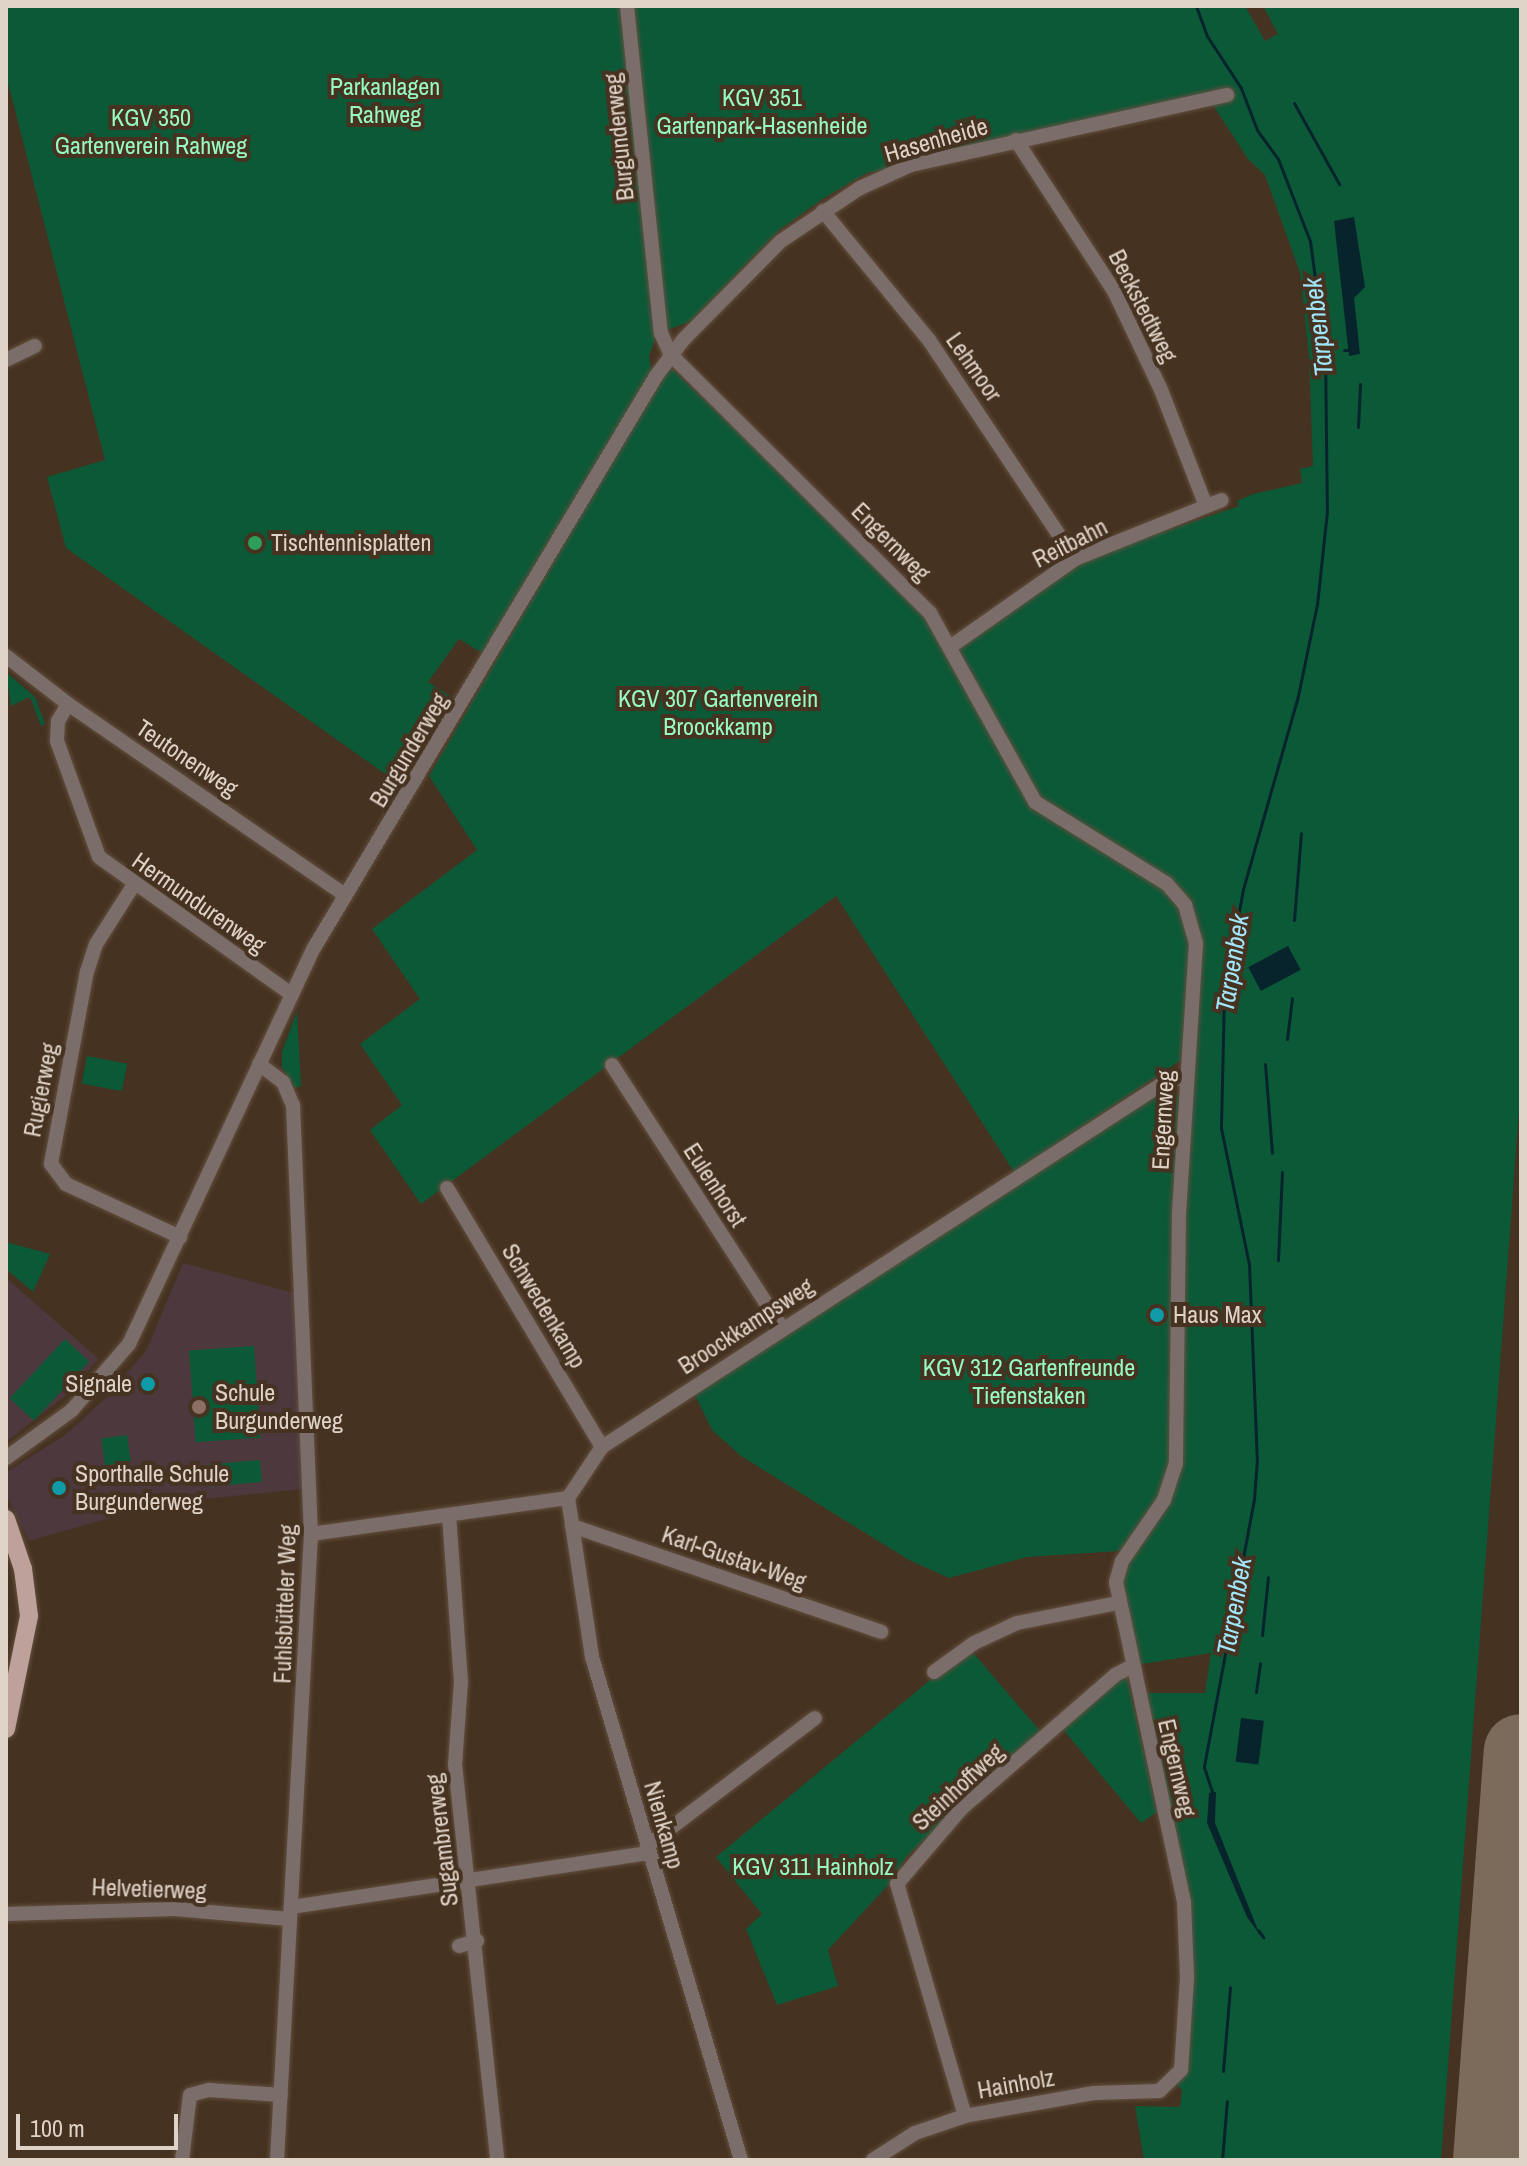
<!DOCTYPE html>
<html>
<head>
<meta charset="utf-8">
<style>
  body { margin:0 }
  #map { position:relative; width:1527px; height:2166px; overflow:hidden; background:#463220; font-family:"Archivo Narrow",sans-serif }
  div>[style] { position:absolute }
  .education>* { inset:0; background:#4c383d }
  .green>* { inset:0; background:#0c5937; transform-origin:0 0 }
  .water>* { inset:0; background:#07242c; transform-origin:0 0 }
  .stream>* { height:3px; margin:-1.5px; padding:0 1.5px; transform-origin:1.5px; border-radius:1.5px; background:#07242c }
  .runway>* { height:74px; margin:-37px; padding:0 37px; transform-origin:37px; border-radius:37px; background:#7c6a5b }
  .roads { filter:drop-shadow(0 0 2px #624f3e) drop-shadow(0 0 2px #624f3e) }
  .minor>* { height:14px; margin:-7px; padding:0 7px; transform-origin:7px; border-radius:7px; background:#7b6d6a }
  .major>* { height:18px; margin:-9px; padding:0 9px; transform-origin:9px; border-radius:9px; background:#bea19b }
  .dots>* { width:22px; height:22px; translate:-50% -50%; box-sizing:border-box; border:4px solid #463220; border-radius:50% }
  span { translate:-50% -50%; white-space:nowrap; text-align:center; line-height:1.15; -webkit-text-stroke:8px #463220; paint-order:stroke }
  .park-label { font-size:24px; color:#96fac1 }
  .street-label { font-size:24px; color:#dfd2c7 }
  .poi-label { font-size:24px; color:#dfd2c7 }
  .left { translate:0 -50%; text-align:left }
  .right { translate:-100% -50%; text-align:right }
  .water-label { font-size:26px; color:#a2e6fc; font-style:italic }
  .frame { position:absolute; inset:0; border:8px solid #dfd2c7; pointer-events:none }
  .scale { position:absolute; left:16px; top:2114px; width:162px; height:36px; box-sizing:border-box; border:4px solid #dfd2c7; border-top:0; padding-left:10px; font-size:24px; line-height:28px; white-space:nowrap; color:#dfd2c7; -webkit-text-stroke:6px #463220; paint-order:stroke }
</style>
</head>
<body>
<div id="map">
  <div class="education">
    <div style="clip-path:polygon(183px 1263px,294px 1293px,304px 1489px,163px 1503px,29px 1541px,6px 1495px,8px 1471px,65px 1435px,107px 1397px,125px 1393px,119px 1382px,146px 1351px)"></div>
    <div style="clip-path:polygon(6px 1278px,99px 1359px,65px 1396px,6px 1442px)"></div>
  </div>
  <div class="green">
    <div style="clip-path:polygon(6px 6px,1245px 6px,1265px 41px,1278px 34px,1263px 6px,1521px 6px,1521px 1083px,1441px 2160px,1144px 2160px,1135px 2106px,1180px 2107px,1182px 2090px,1177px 2085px,1183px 2077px,1193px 1976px,1143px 1693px,1205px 1693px,1211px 1653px,1136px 1665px,1121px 1583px,1129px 1558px,1119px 1551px,1027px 1557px,949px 1578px,909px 1560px,741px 1456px,712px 1430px,694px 1393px,1169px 1083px,1184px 1104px,1200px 943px,1189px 902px,1181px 908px,1191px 943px,1181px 1060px,1014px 1172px,836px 896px,421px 1204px,370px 1130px,402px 1105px,360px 1044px,420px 999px,372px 929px,477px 850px,429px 776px,668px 365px,923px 607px,946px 654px,1086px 558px,1239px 506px,1237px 501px,1253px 494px,1302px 483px,1300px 469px,1313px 466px,1309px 356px,1300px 273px,1265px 175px,1248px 159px,1213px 105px,867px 173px,824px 198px,778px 231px,691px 321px,657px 334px,649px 356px,652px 372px,482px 653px,459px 639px,428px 682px,455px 699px,398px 783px,66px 548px,47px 477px,105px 460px,6px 75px)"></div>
    <div style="clip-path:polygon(6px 672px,35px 697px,45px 724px,41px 726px,30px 697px,11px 706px)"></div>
    <div style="clip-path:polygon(297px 1011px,301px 1086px,295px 1088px,282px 1068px,282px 1052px)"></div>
    <div style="left:87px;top:1056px;width:41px;height:28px;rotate:11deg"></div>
    <div style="clip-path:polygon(6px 1242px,50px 1254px,33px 1292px,6px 1269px)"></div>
    <div style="left:65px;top:1339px;width:33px;height:81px;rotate:43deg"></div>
    <div style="left:254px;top:1346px;width:92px;height:65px;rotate:86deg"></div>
    <div style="left:127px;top:1435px;width:27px;height:26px;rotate:82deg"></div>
    <div style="left:260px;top:1460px;width:22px;height:52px;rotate:85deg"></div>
    <div style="clip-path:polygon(969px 1648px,1040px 1731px,906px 1857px,888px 1885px,828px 1950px,838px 1986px,777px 2005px,746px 1929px,762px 1914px,716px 1857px)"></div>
    <div style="clip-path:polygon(1127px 1677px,1157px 1812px,1141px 1823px,1061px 1727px,1116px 1678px)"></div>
  </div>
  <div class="water">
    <div style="clip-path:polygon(1354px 217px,1365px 287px,1354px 298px,1360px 354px,1349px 356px,1334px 221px)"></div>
    <div style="left:1288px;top:946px;width:27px;height:45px;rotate:62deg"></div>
    <div style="left:1241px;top:1718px;width:23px;height:44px;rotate:7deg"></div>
    <div style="clip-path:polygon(1216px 1792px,1215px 1823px,1260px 1935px,1247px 1917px,1207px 1823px,1209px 1793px)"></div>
  </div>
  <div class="stream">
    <div style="left:1196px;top:6px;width:32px;rotate:70deg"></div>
    <div style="left:1207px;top:36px;width:62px;rotate:56.8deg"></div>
    <div style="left:1241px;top:88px;width:45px;rotate:69.1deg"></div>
    <div style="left:1257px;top:130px;width:36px;rotate:54deg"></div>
    <div style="left:1278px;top:159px;width:88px;rotate:68.7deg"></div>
    <div style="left:1310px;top:241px;width:114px;rotate:82.4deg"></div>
    <div style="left:1325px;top:354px;width:157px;rotate:89.3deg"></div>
    <div style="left:1327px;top:511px;width:94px;rotate:96.1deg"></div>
    <div style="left:1317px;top:604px;width:94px;rotate:101.7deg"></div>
    <div style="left:1298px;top:696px;width:201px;rotate:105.9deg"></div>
    <div style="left:1243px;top:889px;width:107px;rotate:100.3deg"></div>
    <div style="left:1224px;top:994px;width:134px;rotate:91.3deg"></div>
    <div style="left:1221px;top:1128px;width:139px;rotate:78.4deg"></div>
    <div style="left:1249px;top:1264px;width:195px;rotate:87.7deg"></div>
    <div style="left:1257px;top:1459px;width:40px;rotate:94.3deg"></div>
    <div style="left:1254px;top:1499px;width:273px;rotate:100.6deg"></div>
    <div style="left:1204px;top:1767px;width:28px;rotate:72deg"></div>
    <div style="left:1294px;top:103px;width:93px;rotate:60.9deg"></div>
    <div style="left:1344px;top:350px;width:4px"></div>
    <div style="left:1358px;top:427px;width:43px;rotate:-87.3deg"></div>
    <div style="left:1294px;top:920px;width:87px;rotate:-85.4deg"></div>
    <div style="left:1287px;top:1039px;width:41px;rotate:-83deg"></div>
    <div style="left:1265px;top:1064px;width:89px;rotate:85.5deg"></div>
    <div style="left:1278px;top:1260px;width:88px;rotate:-87.4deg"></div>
    <div style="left:1262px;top:1635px;width:58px;rotate:-84.1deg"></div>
    <div style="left:1256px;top:1692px;width:29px;rotate:-82deg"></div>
    <div style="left:1258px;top:1930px;width:9px;rotate:54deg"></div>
    <div style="left:1223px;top:2071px;width:84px;rotate:-85.2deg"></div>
    <div style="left:1222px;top:2160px;width:59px;rotate:-85.2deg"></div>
  </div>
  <div class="runway">
    <div style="left:1490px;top:2160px;width:410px;rotate:-85.7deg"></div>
  </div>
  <div class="roads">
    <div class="minor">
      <div style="left:627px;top:6px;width:329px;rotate:84.1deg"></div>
      <div style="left:661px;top:333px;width:24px;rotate:66deg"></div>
      <div style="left:671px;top:355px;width:366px;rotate:44.9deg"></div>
      <div style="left:930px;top:613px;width:216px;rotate:60.9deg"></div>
      <div style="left:1035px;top:802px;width:155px;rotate:31.8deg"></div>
      <div style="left:1167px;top:884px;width:28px;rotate:49deg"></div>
      <div style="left:1185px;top:905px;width:40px;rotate:74deg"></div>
      <div style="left:1196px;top:943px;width:270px;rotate:93.6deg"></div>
      <div style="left:1179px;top:1212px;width:251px;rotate:90.7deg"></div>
      <div style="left:1176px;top:1463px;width:39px;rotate:108deg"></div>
      <div style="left:1164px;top:1500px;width:74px;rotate:124.5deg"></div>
      <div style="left:1122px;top:1561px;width:22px;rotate:106deg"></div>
      <div style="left:1116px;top:1582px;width:327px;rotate:78deg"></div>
      <div style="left:1184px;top:1902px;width:76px;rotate:87.7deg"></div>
      <div style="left:1187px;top:1978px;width:92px;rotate:93.7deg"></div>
      <div style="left:1181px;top:2070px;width:30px;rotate:136deg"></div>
      <div style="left:1159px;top:2091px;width:65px;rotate:178.2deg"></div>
      <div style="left:1094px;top:2093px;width:131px;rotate:169.9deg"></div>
      <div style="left:965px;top:2116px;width:53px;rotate:161.2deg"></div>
      <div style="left:915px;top:2133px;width:50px;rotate:147.3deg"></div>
      <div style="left:1016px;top:140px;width:180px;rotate:57deg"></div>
      <div style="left:1114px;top:291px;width:110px;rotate:64.6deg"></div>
      <div style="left:1161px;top:390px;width:124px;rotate:68.8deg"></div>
      <div style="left:823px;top:211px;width:167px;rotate:50.6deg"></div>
      <div style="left:929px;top:340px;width:263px;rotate:56.3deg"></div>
      <div style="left:6px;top:360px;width:32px;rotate:-26deg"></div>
      <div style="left:950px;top:647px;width:153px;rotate:-35.1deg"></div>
      <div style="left:1075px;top:559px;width:158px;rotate:-21.9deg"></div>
      <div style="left:6px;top:656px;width:78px;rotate:37.7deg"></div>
      <div style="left:68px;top:704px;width:336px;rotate:34.6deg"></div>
      <div style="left:68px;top:704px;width:20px;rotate:120deg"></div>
      <div style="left:58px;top:721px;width:20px;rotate:93deg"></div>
      <div style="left:57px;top:741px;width:123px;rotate:70.1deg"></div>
      <div style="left:99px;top:857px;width:236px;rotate:35.5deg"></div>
      <div style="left:133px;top:886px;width:69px;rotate:122.5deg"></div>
      <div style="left:96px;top:944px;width:28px;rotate:108deg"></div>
      <div style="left:87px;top:971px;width:196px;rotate:100.6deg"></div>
      <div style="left:51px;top:1164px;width:25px;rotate:53deg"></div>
      <div style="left:66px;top:1184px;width:126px;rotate:24.9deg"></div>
      <div style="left:259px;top:1064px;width:30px;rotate:37deg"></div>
      <div style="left:283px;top:1082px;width:25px;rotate:67deg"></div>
      <div style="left:293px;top:1105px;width:429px;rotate:87.6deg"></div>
      <div style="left:311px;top:1534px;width:627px;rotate:93.11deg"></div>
      <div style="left:612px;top:1065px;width:313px;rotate:57.1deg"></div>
      <div style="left:447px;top:1188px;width:302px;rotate:59.1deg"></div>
      <div style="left:6px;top:1458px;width:82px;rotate:-36deg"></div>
      <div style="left:72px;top:1410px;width:87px;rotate:-49.2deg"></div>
      <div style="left:129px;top:1344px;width:437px;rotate:-65deg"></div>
      <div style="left:314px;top:948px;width:666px;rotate:-59.12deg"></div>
      <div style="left:656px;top:376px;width:45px;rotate:-53.1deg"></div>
      <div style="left:683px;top:340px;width:139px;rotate:-45.3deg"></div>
      <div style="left:781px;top:241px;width:95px;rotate:-33.9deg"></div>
      <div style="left:860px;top:188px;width:56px;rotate:-24.3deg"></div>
      <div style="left:911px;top:165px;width:324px;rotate:-12.5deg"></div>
      <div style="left:568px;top:1498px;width:161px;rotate:81.4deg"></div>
      <div style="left:592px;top:1657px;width:525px;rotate:73.5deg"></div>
      <div style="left:449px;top:1515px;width:166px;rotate:85.9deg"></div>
      <div style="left:461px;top:1681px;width:83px;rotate:94.1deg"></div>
      <div style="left:455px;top:1764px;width:398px;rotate:83.9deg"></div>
      <div style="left:572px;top:1526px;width:327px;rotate:18.9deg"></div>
      <div style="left:311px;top:1534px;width:260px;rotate:-8deg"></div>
      <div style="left:568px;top:1498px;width:61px;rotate:-56.3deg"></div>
      <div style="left:602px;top:1447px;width:675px;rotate:-32.96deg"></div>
      <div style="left:1168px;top:1080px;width:19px;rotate:-9deg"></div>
      <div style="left:934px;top:1672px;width:49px;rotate:-35.9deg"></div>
      <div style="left:974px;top:1643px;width:47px;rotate:-24.9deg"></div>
      <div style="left:1017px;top:1623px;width:102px;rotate:-11.3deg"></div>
      <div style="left:647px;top:1846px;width:211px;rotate:-37.3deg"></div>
      <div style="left:291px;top:1907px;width:361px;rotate:-8.6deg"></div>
      <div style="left:6px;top:1914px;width:168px;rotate:-1.7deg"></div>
      <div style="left:174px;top:1909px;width:116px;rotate:4.9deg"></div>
      <div style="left:459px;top:1946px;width:19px;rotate:-16deg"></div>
      <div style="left:965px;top:2116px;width:242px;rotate:-106.3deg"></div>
      <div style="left:897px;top:1884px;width:99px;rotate:-49.5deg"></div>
      <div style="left:961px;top:1809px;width:204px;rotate:-41deg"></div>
      <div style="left:1115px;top:1675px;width:18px;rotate:-27deg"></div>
      <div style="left:182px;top:2160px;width:65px;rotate:-83deg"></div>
      <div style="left:190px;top:2095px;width:20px;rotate:-15deg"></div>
      <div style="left:209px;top:2090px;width:72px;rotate:4deg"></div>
    </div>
    <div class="major">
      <div style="left:6px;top:1519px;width:53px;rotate:71.2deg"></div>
      <div style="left:23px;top:1569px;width:47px;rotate:82.7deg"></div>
      <div style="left:29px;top:1616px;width:115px;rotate:101.5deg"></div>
    </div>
  </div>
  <div class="dots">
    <div style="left:255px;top:543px;background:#2e9e5b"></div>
    <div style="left:1157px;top:1315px;background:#0f9aa8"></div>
    <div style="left:148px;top:1384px;background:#0f9aa8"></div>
    <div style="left:199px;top:1407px;background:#8d6e63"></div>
    <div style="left:59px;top:1488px;background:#0f9aa8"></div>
  </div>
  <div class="park-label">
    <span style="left:385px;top:101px">Parkanlagen<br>Rahweg</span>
    <span style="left:762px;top:112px">KGV 351<br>Gartenpark-Hasenheide</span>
    <span style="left:151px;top:132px">KGV 350<br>Gartenverein Rahweg</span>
    <span style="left:718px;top:713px">KGV 307 Gartenverein<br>Broockkamp</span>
    <span style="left:1029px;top:1382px">KGV 312 Gartenfreunde<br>Tiefenstaken</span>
    <span style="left:813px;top:1867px">KGV 311 Hainholz</span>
  </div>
  <div class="street-label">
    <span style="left:619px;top:137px;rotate:-96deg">Burgunderweg</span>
    <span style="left:936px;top:140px;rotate:-16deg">Hasenheide</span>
    <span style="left:1143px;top:306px;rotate:63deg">Beckstedtweg</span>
    <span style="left:974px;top:367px;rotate:55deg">Lehmoor</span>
    <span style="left:891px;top:542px;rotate:45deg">Engernweg</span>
    <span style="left:1070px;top:543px;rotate:-27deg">Reitbahn</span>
    <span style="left:409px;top:750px;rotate:-59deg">Burgunderweg</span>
    <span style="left:187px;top:758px;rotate:34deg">Teutonenweg</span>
    <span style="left:199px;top:903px;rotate:35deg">Hermundurenweg</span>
    <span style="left:41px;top:1090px;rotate:-79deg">Rugierweg</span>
    <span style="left:1163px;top:1120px;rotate:-87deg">Engernweg</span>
    <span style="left:715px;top:1185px;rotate:57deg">Eulenhorst</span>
    <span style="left:544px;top:1306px;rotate:59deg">Schwedenkamp</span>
    <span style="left:746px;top:1326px;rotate:-33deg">Broockkampsweg</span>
    <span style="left:734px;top:1558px;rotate:19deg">Karl-Gustav-Weg</span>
    <span style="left:285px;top:1604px;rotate:-88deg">Fuhlsbütteler Weg</span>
    <span style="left:1177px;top:1768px;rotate:77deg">Engernweg</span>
    <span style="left:958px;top:1787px;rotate:-43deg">Steinhoffweg</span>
    <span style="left:664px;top:1825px;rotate:74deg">Nienkamp</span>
    <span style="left:442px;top:1840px;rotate:-97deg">Sugambrerweg</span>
    <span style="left:149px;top:1889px;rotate:2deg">Helvetierweg</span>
    <span style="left:1016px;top:2084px;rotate:-10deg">Hainholz</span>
  </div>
  <div class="poi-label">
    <span class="left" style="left:271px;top:543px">Tischtennisplatten</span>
    <span class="left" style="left:1173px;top:1315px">Haus Max</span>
    <span class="right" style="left:132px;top:1384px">Signale</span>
    <span class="left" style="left:215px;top:1407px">Schule<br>Burgunderweg</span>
    <span class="left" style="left:75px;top:1488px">Sporthalle Schule<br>Burgunderweg</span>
  </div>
  <div class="water-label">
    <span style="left:1318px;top:327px;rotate:-97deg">Tarpenbek</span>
    <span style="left:1232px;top:963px;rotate:-81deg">Tarpenbek</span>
    <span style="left:1234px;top:1606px;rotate:-80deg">Tarpenbek</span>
  </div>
  <div class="frame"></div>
  <div class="scale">100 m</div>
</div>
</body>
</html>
